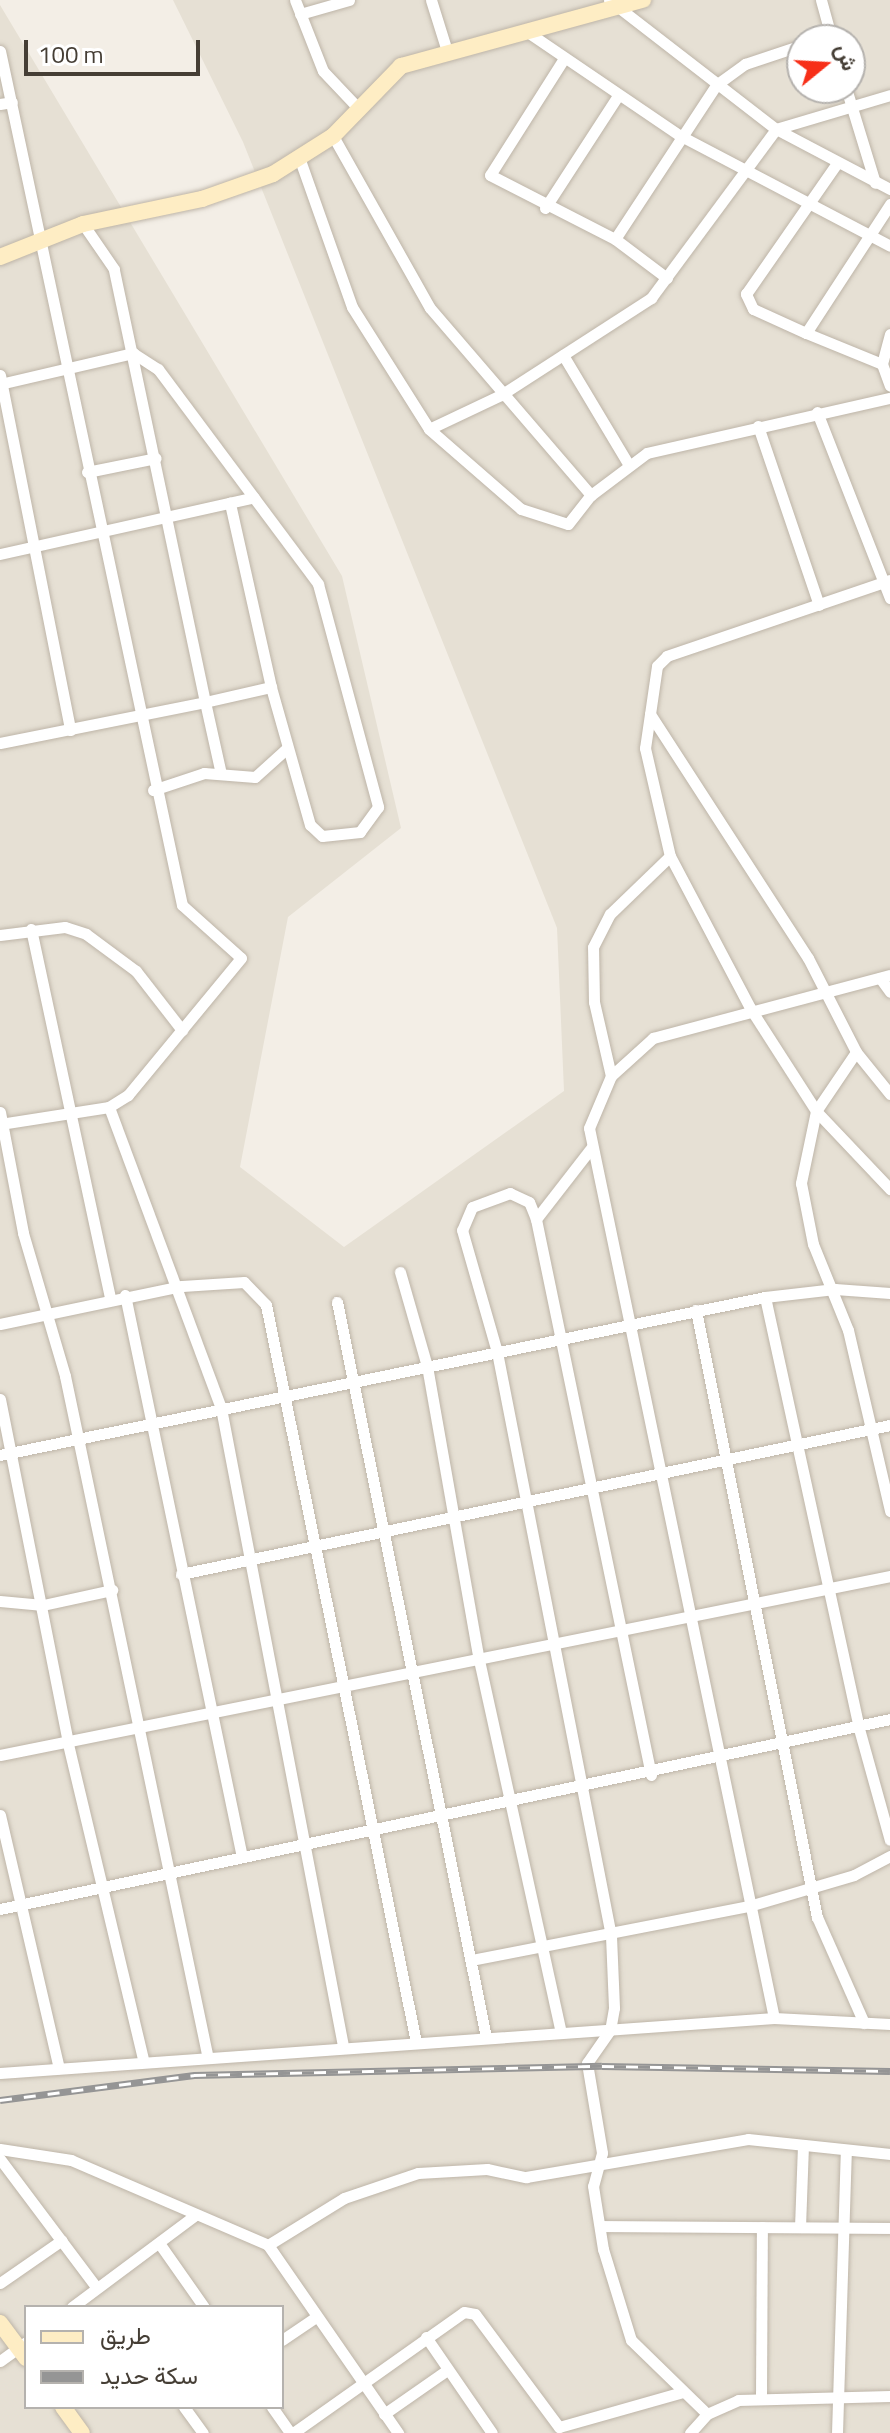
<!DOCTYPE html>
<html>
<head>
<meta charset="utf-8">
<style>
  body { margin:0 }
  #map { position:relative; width:890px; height:2433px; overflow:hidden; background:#f3eee6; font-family:"Titillium Web",Vazirmatn,sans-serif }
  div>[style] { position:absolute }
  .residential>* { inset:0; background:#e6e0d4 }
  .roads { filter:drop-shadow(0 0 2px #beb5a8) drop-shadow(0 0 2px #beb5a8) }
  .street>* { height:11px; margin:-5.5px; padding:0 5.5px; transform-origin:5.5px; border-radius:5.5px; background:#fff }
  .secondary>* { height:16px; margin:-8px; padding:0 8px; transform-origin:8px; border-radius:8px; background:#feedc4 }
  .rail>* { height:7px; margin-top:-3.5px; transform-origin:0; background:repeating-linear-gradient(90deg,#fff 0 12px,#959595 0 24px); box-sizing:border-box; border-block:2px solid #959595 }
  span { translate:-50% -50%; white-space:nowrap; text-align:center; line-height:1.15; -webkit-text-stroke:8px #fff; paint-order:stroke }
  .legend { position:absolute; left:24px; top:2305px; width:260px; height:104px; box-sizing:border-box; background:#fff; border:2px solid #b5b2ae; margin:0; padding:10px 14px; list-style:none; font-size:24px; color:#453e35 }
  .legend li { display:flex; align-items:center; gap:16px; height:40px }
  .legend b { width:40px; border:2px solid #b5b2ae }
  .north { position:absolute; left:786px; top:24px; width:80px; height:80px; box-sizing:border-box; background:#fff; border:2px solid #b5b2ae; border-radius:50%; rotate:72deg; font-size:22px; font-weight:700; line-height:32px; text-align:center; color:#453e35 }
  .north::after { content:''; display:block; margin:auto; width:28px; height:36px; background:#f72f18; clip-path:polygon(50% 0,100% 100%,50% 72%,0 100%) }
  .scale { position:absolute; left:24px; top:40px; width:176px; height:36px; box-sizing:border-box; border:4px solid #453e35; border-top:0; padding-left:10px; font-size:24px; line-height:28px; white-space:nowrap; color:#453e35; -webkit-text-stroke:6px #fff; paint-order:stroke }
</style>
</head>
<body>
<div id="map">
  <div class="residential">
    <div style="clip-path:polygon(evenodd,173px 0,890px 0,890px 2433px,0 2433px,0 5px,342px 576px,401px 828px,288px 917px,240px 1167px,344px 1247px,564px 1091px,557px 928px,243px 142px,173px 0,802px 40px,850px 40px,850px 88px,802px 88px,802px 40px,173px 0,26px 2307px,282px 2307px,282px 2407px,26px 2407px,26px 2307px)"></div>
  </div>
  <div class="roads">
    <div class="street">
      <div style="left:295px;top:0;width:76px;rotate:68.5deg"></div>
      <div style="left:323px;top:71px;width:51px;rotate:46.6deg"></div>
      <div style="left:431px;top:0;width:53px;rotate:72.6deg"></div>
      <div style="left:609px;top:0;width:211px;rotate:37.7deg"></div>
      <div style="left:776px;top:129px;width:129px;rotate:27.8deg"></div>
      <div style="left:821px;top:0;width:41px;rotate:74.6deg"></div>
      <div style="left:300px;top:14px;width:51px;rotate:-15.9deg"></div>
      <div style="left:526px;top:31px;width:185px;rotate:34.2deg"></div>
      <div style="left:679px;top:135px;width:238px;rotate:27.7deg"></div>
      <div style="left:0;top:51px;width:873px;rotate:77.97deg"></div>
      <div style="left:182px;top:905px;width:79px;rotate:41.9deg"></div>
      <div style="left:241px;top:958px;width:178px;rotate:129.5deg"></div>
      <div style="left:128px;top:1095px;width:22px;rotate:148deg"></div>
      <div style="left:109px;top:1107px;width:110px;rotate:171.1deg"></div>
      <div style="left:563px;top:60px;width:136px;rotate:122.4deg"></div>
      <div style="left:490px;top:175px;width:140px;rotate:27.1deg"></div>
      <div style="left:615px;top:239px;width:65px;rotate:36.9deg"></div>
      <div style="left:846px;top:88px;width:99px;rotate:73deg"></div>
      <div style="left:0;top:104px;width:12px;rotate:-9deg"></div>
      <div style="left:333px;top:136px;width:197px;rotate:60.6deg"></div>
      <div style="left:430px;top:308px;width:247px;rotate:49.3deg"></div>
      <div style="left:591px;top:495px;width:70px;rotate:-36.9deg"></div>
      <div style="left:647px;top:453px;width:249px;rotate:-12.8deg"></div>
      <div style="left:300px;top:160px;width:156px;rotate:70.5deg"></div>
      <div style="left:352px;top:307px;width:144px;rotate:57.7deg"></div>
      <div style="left:429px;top:429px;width:122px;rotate:41deg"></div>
      <div style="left:521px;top:509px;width:49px;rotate:17.7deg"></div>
      <div style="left:568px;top:524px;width:37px;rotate:-52deg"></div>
      <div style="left:545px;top:208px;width:132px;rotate:-57deg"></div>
      <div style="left:615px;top:239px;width:184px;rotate:-56.7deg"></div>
      <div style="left:716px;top:85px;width:36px;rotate:-36deg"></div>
      <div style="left:745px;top:64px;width:60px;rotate:-18.4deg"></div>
      <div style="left:806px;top:333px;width:58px;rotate:-155.6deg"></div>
      <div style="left:753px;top:309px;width:17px;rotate:-115deg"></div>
      <div style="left:746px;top:294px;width:160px;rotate:-55.2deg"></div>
      <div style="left:890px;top:334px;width:31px;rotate:105deg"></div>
      <div style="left:882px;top:364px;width:23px;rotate:70deg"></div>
      <div style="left:563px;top:355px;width:125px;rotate:59.1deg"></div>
      <div style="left:882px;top:364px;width:82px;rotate:-157.8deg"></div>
      <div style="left:806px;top:333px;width:154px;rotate:-56.9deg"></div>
      <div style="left:0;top:375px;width:362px;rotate:78.8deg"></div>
      <div style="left:0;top:384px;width:137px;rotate:-13.1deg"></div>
      <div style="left:133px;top:353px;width:30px;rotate:33deg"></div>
      <div style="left:158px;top:369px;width:268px;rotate:53.3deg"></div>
      <div style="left:318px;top:584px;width:231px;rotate:74.9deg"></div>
      <div style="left:378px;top:807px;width:31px;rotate:126deg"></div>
      <div style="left:360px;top:832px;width:38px;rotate:174deg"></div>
      <div style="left:322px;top:836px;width:16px;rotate:-137deg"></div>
      <div style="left:310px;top:825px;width:143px;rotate:-105.8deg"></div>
      <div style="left:817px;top:412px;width:200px;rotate:68.6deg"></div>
      <div style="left:758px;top:426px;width:189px;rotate:71.2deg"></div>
      <div style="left:429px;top:429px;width:80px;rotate:-25.3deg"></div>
      <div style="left:501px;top:395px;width:179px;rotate:-32.9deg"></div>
      <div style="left:651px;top:298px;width:210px;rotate:-53.5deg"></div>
      <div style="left:776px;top:129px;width:119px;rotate:-16.6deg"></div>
      <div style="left:87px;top:472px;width:70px;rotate:-11.5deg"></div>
      <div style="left:0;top:554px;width:260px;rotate:-12.6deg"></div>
      <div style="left:890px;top:580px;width:236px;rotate:161.2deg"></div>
      <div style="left:667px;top:656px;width:14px;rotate:135deg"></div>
      <div style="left:657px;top:666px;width:83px;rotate:98.3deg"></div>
      <div style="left:645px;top:748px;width:111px;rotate:77deg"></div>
      <div style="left:670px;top:856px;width:172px;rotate:62.2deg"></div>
      <div style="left:750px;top:1008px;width:122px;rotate:57.3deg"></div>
      <div style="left:816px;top:1111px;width:108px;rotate:46.5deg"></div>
      <div style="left:650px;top:714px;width:291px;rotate:57.1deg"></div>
      <div style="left:808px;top:958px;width:106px;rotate:62.9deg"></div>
      <div style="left:856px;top:1052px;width:54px;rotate:51deg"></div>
      <div style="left:0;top:743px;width:209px;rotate:-11.3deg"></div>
      <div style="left:205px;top:702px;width:442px;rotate:-101.9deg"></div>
      <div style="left:114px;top:269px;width:55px;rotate:-124.6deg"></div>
      <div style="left:221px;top:774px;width:74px;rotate:-102.5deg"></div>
      <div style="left:205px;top:702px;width:68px;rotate:-12.8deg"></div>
      <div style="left:271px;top:687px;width:189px;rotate:-102.6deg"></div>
      <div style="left:153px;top:790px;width:54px;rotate:-18.4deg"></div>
      <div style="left:204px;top:773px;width:51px;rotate:4.5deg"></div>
      <div style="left:255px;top:777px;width:42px;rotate:-42.1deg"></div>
      <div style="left:31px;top:929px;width:377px;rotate:77.9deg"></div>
      <div style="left:0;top:935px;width:65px;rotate:-7deg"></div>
      <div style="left:65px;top:927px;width:22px;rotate:18deg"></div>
      <div style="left:86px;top:934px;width:62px;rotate:36.5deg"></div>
      <div style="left:136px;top:971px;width:75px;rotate:52.1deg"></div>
      <div style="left:880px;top:978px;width:17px;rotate:54deg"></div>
      <div style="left:856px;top:1052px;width:71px;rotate:124.1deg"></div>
      <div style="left:816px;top:1111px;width:74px;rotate:101.8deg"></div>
      <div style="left:801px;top:1183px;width:62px;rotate:78.9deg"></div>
      <div style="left:813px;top:1244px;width:93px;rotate:67.9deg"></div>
      <div style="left:848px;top:1330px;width:186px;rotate:76.9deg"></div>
      <div style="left:611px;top:1076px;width:76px;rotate:-102.9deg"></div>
      <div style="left:594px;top:1002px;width:55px;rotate:-91deg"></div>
      <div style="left:593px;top:947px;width:37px;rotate:-63deg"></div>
      <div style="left:610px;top:914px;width:83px;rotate:-44deg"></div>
      <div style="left:109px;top:1107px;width:321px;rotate:69.6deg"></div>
      <div style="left:221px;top:1408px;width:650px;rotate:79.17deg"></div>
      <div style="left:0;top:1112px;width:123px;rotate:79.2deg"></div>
      <div style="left:23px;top:1233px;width:149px;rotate:73.6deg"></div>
      <div style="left:65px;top:1376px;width:693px;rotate:78.17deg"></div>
      <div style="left:536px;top:1219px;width:90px;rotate:-52.2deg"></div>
      <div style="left:400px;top:1272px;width:98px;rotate:74deg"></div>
      <div style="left:427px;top:1366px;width:299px;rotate:80deg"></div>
      <div style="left:479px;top:1660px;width:381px;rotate:77.6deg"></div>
      <div style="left:125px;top:1295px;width:569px;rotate:78.24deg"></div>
      <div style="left:765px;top:1297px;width:438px;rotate:77.7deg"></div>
      <div style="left:858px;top:1725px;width:119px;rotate:74.5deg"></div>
      <div style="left:337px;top:1302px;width:750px;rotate:78.54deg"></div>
      <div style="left:696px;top:1310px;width:619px;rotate:78.73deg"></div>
      <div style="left:817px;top:1917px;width:116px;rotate:66.1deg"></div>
      <div style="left:0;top:1324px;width:186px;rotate:-11.8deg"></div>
      <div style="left:182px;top:1286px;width:62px;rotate:-3.7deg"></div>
      <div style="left:244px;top:1282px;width:32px;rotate:46deg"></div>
      <div style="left:266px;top:1305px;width:752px;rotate:78.5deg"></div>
      <div style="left:0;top:1399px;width:352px;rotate:78.8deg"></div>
      <div style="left:68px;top:1744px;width:325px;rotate:76.6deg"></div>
      <div style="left:0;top:1455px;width:781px;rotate:-11.67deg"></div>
      <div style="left:765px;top:1297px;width:70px;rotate:-6.5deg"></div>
      <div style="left:835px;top:1289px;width:55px;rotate:4.2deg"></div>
      <div style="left:181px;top:1574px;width:724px;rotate:-11.87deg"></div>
      <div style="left:0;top:1601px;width:43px;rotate:5.3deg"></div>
      <div style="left:43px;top:1605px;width:71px;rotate:-12.3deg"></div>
      <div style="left:0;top:1755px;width:908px;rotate:-11.37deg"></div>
      <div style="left:651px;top:1775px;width:568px;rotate:-101.69deg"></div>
      <div style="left:536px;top:1219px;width:18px;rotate:-112deg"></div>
      <div style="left:529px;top:1202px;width:21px;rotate:-155deg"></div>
      <div style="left:510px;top:1193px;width:40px;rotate:159.8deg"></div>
      <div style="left:472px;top:1207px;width:25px;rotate:113deg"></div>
      <div style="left:462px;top:1230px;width:127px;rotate:74deg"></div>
      <div style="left:497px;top:1352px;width:595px;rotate:78.95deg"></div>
      <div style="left:611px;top:1936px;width:72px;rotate:87.6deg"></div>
      <div style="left:614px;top:2008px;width:22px;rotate:100deg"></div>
      <div style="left:610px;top:2030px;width:40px;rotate:124.9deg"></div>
      <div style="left:587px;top:2063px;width:91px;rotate:80.5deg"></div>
      <div style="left:602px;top:2153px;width:34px;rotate:105deg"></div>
      <div style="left:593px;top:2186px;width:64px;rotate:81deg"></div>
      <div style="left:603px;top:2249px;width:95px;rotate:72.9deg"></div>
      <div style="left:631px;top:2340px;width:106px;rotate:44.2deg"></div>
      <div style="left:0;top:1815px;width:260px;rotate:76.9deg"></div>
      <div style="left:0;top:1909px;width:910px;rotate:-12.05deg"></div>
      <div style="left:471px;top:1960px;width:283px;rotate:-11deg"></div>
      <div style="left:749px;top:1906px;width:109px;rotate:-16.4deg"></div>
      <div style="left:854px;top:1875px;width:41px;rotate:-27.8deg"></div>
      <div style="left:774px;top:2018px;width:909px;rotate:-101.74deg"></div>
      <div style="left:589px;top:1128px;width:56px;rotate:-67.1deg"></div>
      <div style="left:611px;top:1076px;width:57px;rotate:-42.1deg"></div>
      <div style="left:653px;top:1038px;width:245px;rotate:-14.9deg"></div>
      <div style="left:0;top:2073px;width:776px;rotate:-4.06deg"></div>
      <div style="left:774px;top:2018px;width:116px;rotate:3deg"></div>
      <div style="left:0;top:2149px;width:72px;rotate:8.8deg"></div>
      <div style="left:71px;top:2160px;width:215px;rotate:23.3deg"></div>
      <div style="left:268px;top:2245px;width:89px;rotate:-31.7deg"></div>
      <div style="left:344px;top:2198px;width:78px;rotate:-18.7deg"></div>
      <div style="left:418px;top:2173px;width:69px;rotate:-3.3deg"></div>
      <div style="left:487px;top:2169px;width:40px;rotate:12deg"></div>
      <div style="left:526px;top:2177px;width:225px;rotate:-9.7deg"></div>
      <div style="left:748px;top:2139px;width:143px;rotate:6deg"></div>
      <div style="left:0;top:2159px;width:161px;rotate:53.1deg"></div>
      <div style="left:600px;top:2226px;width:290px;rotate:0.4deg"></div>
      <div style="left:800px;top:2227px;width:80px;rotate:-87.9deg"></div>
      <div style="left:159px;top:2243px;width:78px;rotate:54.9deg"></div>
      <div style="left:268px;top:2245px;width:229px;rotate:55.3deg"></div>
      <div style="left:0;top:2283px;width:75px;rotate:-34.7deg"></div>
      <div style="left:72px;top:2307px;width:152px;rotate:-36.7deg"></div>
      <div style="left:426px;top:2337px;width:116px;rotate:55.5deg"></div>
      <div style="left:282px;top:2340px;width:41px;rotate:-34.1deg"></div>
      <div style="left:0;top:2361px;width:32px;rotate:-36deg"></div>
      <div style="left:761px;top:2399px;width:172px;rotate:-89.7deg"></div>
      <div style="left:184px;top:2407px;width:32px;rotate:54deg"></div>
      <div style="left:272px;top:2407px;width:32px;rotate:55deg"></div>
      <div style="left:384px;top:2414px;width:77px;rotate:-34.9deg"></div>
      <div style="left:293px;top:2433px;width:209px;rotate:-35.3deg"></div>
      <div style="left:464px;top:2312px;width:11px;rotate:10deg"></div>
      <div style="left:475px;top:2314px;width:141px;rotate:53.4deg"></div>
      <div style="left:559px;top:2427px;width:129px;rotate:-15.8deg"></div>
      <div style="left:690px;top:2433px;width:25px;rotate:-48deg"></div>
      <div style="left:707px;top:2414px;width:34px;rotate:-24deg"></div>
      <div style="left:738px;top:2400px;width:152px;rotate:-1.5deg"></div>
      <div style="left:837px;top:2433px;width:279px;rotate:-88.2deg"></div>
    </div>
    <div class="secondary">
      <div style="left:0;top:257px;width:89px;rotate:-21.7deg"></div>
      <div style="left:83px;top:224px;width:122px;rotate:-11.9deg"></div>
      <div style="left:202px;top:199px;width:75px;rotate:-19.4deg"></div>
      <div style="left:273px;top:174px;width:71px;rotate:-32.3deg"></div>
      <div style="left:333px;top:136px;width:98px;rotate:-45.8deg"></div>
      <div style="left:401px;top:66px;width:251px;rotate:-15.3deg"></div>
      <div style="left:0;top:2323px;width:44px;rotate:53.4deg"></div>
      <div style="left:63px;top:2407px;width:32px;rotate:54deg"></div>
    </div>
  </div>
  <div class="rail">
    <div style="left:0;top:2100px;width:196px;rotate:-7.3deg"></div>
    <div style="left:194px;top:2075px;width:408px;rotate:-1.3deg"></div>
    <div style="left:602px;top:2066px;width:288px;rotate:1deg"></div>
  </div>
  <ul class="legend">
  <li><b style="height:10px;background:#feedc4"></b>طريق</li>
  <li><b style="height:10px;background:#959595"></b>سكة حديد</li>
  </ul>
  <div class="north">ش</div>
  <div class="scale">100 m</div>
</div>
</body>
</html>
